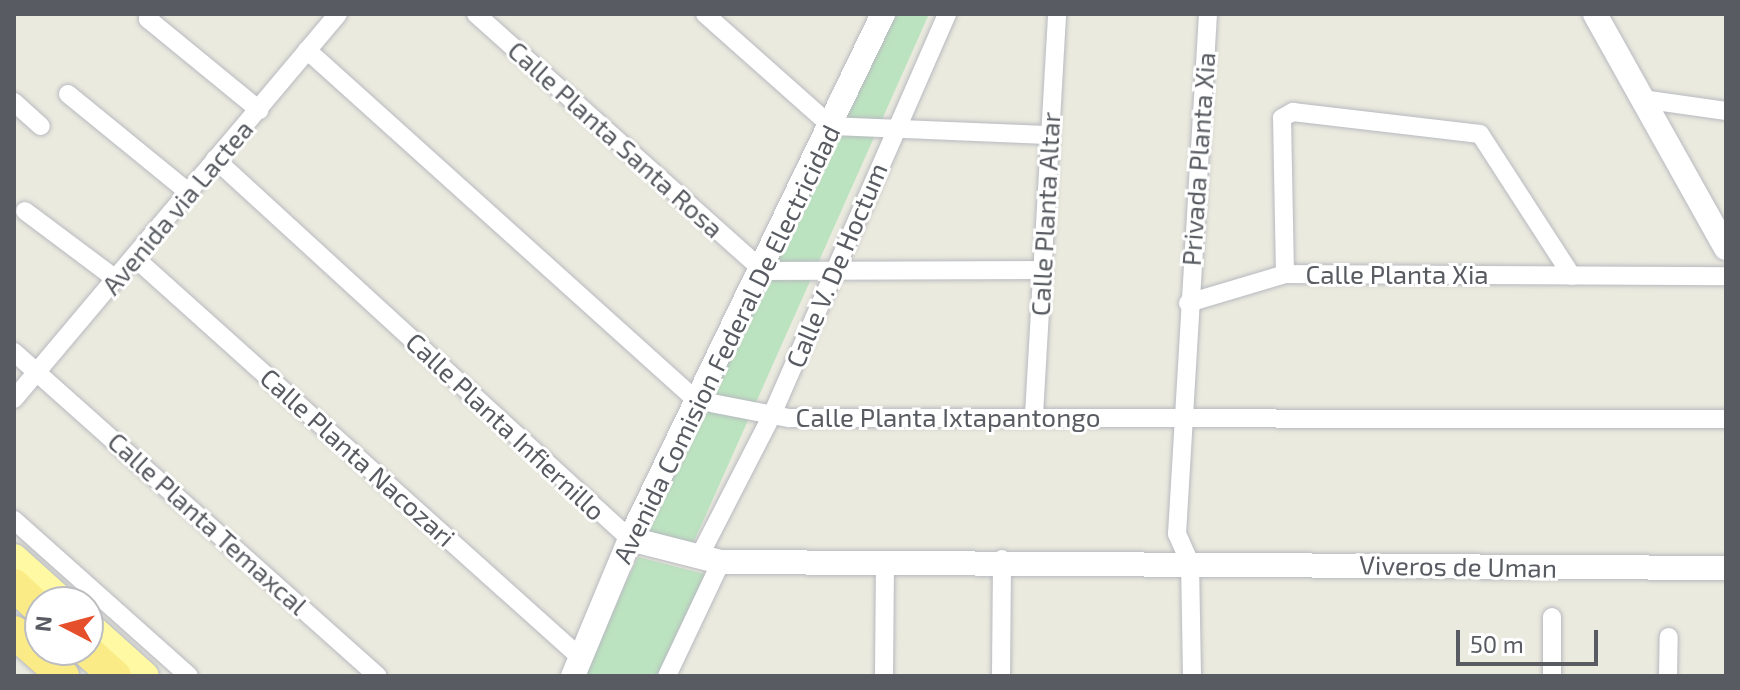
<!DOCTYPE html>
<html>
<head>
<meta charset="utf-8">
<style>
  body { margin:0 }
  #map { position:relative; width:1740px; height:690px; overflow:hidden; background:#ebeadf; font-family:"Exo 2",sans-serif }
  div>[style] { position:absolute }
  .green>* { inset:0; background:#bce3c0 }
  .roads { filter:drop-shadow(0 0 2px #b7b9bf) drop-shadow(0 0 2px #b7b9bf) }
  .street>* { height:18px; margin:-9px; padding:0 9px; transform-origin:9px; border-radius:9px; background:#fff }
  .secondary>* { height:24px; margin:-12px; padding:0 12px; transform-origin:12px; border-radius:12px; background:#fff }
  .primary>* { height:28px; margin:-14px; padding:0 14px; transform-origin:14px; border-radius:14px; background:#fef9a2 }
  .highway>* { height:32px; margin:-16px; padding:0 16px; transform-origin:16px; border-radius:16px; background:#fbeb87 }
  span { translate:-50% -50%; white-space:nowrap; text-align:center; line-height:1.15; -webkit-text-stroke:6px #fff; paint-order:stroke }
  .street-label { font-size:26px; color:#585b61 }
  .frame { position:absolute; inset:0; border:16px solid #585b61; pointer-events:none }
  .north { position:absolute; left:24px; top:586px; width:80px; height:80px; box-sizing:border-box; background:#fff; border:2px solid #bcbdc0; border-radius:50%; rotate:276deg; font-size:22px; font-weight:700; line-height:32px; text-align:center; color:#585b61 }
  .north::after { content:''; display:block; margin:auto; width:28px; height:36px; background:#e64f2b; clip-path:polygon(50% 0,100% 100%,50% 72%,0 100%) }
  .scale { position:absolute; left:1456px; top:630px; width:142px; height:36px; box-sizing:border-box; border:4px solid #585b61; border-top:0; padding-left:10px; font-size:24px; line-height:28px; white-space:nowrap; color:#585b61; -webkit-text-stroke:6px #fff; paint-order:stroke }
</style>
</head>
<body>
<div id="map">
  <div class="green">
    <div style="clip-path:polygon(877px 14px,929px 14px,692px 546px,632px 531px)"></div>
    <div style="clip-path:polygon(638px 557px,712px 576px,668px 676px,582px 676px)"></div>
  </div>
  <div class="roads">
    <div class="street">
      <div style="left:151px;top:14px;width:6px;rotate:121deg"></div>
      <div style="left:148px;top:19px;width:144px;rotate:39.3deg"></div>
      <div style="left:476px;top:14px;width:385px;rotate:41.8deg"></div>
      <div style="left:763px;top:271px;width:279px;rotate:-0.2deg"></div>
      <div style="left:705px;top:14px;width:169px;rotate:41.6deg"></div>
      <div style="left:831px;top:126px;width:219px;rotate:2.4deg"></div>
      <div style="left:307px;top:50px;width:523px;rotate:41.98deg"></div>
      <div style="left:696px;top:400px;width:95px;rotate:11deg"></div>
      <div style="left:789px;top:418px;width:937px;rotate:0.06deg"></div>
      <div style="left:68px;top:94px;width:155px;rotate:39.2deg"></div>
      <div style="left:1649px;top:100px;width:78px;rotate:8.1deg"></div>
      <div style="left:14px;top:102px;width:36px;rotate:42deg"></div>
      <div style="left:215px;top:159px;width:563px;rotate:42.48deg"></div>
      <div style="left:25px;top:211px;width:114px;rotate:36.8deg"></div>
      <div style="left:134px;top:257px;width:601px;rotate:41.9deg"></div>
      <div style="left:1285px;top:274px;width:156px;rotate:-91.1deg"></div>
      <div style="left:1282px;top:118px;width:13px;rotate:-29deg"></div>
      <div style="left:1293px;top:112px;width:188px;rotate:6.7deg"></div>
      <div style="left:1480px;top:134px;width:169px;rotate:57.1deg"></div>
      <div style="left:1188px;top:303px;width:101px;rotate:-16.6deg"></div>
      <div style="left:1285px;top:274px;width:441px;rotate:0.3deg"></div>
      <div style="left:14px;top:352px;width:487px;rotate:41.7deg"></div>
      <div style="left:14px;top:399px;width:503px;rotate:-49.92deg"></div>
      <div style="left:1034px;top:415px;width:402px;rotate:-86.7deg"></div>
      <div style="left:14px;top:520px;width:234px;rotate:41.7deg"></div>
      <div style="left:699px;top:557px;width:157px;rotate:-62.8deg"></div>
      <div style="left:771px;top:417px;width:440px;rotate:-66.4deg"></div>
      <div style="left:1552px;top:617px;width:59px;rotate:90deg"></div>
      <div style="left:667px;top:676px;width:126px;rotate:-64.7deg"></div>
      <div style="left:884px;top:676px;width:115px;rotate:-89.5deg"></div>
      <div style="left:1001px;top:676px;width:117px;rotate:-89.5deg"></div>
      <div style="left:1192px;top:676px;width:113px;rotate:-91deg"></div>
      <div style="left:1190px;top:563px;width:32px;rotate:-114deg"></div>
      <div style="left:1177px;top:534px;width:521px;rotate:-86.59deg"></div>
      <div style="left:1668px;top:676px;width:39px;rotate:-89deg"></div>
    </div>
    <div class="secondary">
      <div style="left:1595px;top:14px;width:268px;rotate:60.8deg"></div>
      <div style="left:630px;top:539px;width:94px;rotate:14.2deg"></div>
      <div style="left:721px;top:562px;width:1005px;rotate:0.34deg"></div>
      <div style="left:573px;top:676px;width:148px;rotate:-67.4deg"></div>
      <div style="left:630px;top:539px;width:583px;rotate:-64.27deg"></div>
    </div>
    <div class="primary">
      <div style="left:14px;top:558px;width:66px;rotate:41.9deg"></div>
      <div style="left:88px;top:625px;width:76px;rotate:41.8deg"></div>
    </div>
    <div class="highway">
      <div style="left:14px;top:585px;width:35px;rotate:43deg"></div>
      <div style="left:14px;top:632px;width:66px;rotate:41.9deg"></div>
      <div style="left:86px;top:650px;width:39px;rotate:42deg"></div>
    </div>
  </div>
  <div class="street-label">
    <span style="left:616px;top:139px;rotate:42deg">Calle Planta Santa Rosa</span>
    <span style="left:1198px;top:159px;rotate:-86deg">Privada Planta Xia</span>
    <span style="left:177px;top:207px;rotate:-50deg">Avenida via Lactea</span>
    <span style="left:1045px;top:214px;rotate:-87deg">Calle Planta Altar</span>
    <span style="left:836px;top:265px;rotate:-67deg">Calle V. De Hoctum</span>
    <span style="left:1397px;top:274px">Calle Planta Xia</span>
    <span style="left:726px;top:344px;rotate:-64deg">Avenida Comision Federal De Electricidad</span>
    <span style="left:948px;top:417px">Calle Planta Ixtapantongo</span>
    <span style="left:506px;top:426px;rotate:43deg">Calle Planta Infiernillo</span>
    <span style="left:358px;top:457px;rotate:42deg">Calle Planta Nacozari</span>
    <span style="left:208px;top:523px;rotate:42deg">Calle Planta Temaxcal</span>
    <span style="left:1458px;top:566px;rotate:1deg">Viveros de Uman</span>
  </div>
  <div class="frame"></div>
  <div class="north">N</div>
  <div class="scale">50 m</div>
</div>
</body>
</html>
